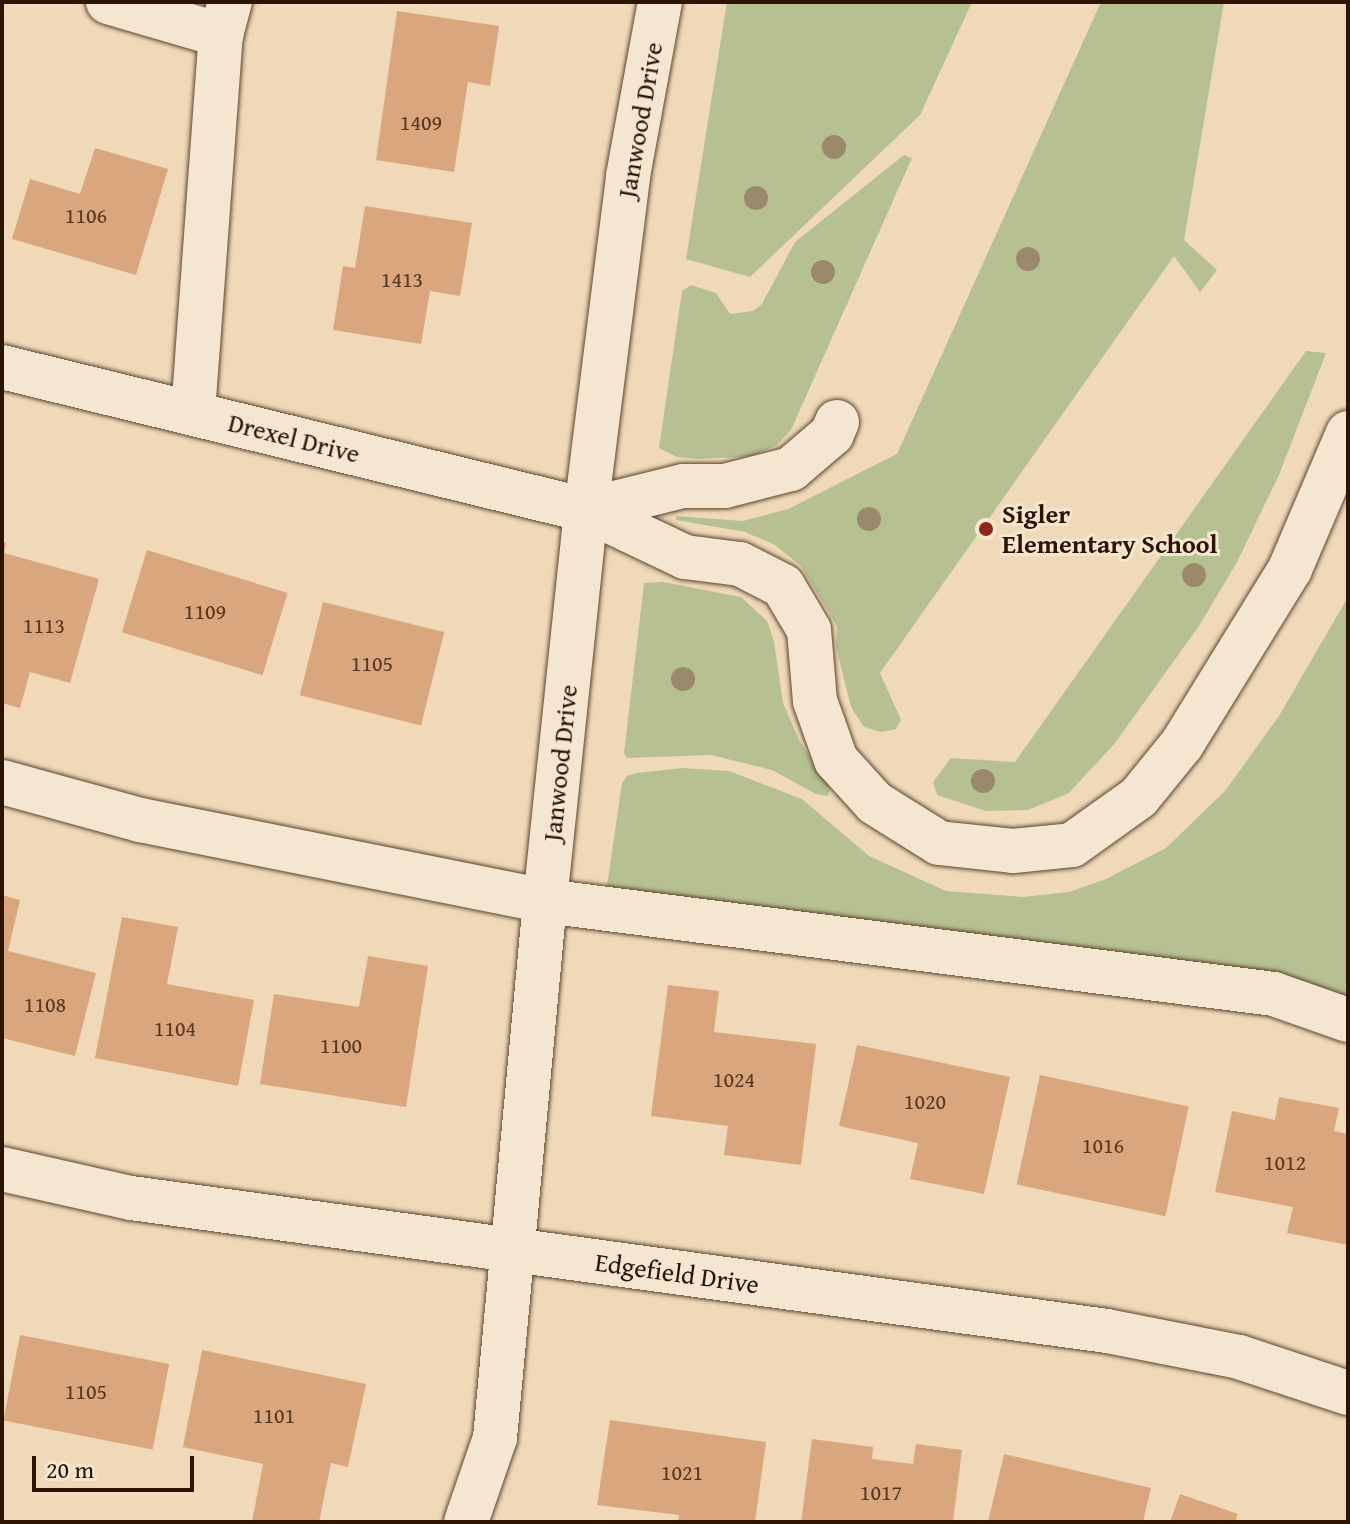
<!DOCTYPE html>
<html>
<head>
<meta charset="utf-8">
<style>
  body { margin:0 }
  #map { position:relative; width:1350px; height:1524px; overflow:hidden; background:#efd9b8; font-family:"Gentium Book Plus",serif }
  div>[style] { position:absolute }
  .green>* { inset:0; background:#b7c090 }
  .building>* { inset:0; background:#daa67d; transform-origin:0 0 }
  .roads { filter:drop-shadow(0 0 2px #5d452f) drop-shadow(0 0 2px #5d452f) }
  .minor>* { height:44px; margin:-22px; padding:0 22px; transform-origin:22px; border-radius:22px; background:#f5e6d1 }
  .trees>* { width:24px; height:24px; margin:-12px; border-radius:50%; background:#9b896b }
  .dots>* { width:22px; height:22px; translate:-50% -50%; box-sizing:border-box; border:4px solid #f5e6d1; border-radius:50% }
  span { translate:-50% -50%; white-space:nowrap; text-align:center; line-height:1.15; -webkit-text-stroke:6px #f5e6d1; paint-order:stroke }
  .number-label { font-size:22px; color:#583820 }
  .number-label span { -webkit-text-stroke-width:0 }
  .street-label { font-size:26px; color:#2c1401 }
  .poi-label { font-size:26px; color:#2c1401; font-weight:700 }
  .left { translate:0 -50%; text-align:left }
  .frame { position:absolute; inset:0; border:4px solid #2c1401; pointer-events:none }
  .scale { position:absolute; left:32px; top:1456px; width:162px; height:36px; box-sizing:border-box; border:4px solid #2c1401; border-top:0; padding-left:10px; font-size:24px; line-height:28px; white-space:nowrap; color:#2c1401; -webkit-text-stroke:6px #f5e6d1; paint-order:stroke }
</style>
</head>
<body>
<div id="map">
  <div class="green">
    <div style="clip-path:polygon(727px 2px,972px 2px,920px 115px,750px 277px,686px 259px)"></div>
    <div style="clip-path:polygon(1101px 2px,1224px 2px,1184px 240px,1217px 270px,1200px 292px,1174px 256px,880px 673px,901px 720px,896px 729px,881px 732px,864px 727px,851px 707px,836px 647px,837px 626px,801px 566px,775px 545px,745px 532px,676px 520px,676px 516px,743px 521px,788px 509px,897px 454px)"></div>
    <div style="clip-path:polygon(904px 155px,912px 158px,791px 430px,777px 445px,751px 456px,699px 459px,677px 457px,659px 448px,682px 291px,691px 285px,716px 293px,730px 314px,753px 311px,762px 304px,795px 242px)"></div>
    <div style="clip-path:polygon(1306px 351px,1326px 353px,1279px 475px,1237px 562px,1199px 626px,1115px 743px,1069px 793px,1028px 810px,986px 811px,937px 795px,933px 782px,951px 758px,1015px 762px)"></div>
    <div style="clip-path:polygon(663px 582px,741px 597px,767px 621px,774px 641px,783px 703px,799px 740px,830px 789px,828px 796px,816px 794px,772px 770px,711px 755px,627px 758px,624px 753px,644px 583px)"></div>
    <div style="clip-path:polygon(1348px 597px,1348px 1004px,650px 896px,607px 886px,622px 783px,627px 776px,637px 773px,683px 768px,729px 771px,802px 799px,869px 856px,946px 891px,1023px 897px,1069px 892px,1106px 879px,1166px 848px,1225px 791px,1279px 716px)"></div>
  </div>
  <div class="building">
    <div style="clip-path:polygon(397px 11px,499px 26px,490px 86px,468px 82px,454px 172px,376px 160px)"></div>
    <div style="clip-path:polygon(95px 148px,168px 169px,136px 275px,12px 239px,30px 179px,80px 194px)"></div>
    <div style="clip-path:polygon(365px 206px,472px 223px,460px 296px,430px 291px,421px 344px,333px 330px,343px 266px,355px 268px)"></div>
    <div style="clip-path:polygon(2px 542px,6px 543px,4px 553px,99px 579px,70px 683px,30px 672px,20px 708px,2px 703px)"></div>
    <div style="left:147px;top:550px;width:147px;height:86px;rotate:17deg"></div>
    <div style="left:323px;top:602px;width:125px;height:96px;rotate:14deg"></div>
    <div style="clip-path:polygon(2px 895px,20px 900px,8px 951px,96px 973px,75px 1056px,2px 1038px)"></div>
    <div style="clip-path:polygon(122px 917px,178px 927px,167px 984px,254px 1000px,238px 1086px,95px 1058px)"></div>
    <div style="clip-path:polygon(368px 956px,428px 966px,406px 1107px,260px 1084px,274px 994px,359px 1007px)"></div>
    <div style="clip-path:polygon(668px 985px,719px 991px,714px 1032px,816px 1044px,801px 1165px,724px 1155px,728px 1126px,651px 1116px)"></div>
    <div style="clip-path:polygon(857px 1045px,1010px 1077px,984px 1194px,910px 1179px,918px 1143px,839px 1126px)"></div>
    <div style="left:1040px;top:1075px;width:152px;height:112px;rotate:12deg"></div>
    <div style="clip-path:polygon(1279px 1097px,1339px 1108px,1334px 1131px,1348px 1134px,1348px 1245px,1287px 1233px,1293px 1207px,1215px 1192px,1232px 1111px,1275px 1120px)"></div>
    <div style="left:20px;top:1335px;width:152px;height:87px;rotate:11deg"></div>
    <div style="clip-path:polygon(202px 1350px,366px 1384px,348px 1467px,331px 1463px,319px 1522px,252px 1522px,263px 1464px,183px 1447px)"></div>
    <div style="clip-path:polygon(610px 1420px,766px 1442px,755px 1522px,678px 1522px,679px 1515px,597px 1505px)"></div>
    <div style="clip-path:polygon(812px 1439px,873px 1447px,872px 1459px,913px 1464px,916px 1444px,962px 1450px,953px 1522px,801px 1522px)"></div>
    <div style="clip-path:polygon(1004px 1454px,1151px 1488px,1143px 1522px,988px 1522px)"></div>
    <div style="clip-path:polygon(1180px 1494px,1238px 1514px,1235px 1522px,1170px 1522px)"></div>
  </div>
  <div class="roads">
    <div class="minor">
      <div style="left:108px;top:2px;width:118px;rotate:16.3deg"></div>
      <div style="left:2px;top:367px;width:601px;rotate:13.76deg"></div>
      <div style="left:193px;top:413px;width:379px;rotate:-85.8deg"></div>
      <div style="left:221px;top:35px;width:34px;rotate:-75deg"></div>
      <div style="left:837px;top:422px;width:13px;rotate:113deg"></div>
      <div style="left:832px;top:434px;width:54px;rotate:139.5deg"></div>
      <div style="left:791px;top:469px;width:68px;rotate:165.6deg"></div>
      <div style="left:725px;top:486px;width:42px;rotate:180deg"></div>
      <div style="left:683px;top:486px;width:100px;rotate:166.1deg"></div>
      <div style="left:586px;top:510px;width:110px;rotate:25.4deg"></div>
      <div style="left:685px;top:557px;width:55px;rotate:7.3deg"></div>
      <div style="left:740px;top:564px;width:48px;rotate:27.1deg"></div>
      <div style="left:783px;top:586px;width:51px;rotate:59.4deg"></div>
      <div style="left:809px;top:630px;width:71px;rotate:85.2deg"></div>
      <div style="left:815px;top:701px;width:63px;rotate:70.4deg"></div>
      <div style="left:836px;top:760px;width:58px;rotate:47.8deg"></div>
      <div style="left:875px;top:803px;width:75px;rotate:32deg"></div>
      <div style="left:939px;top:843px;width:74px;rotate:6.2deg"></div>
      <div style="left:1013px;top:851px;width:59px;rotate:-5.8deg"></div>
      <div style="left:1072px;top:845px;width:82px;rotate:-35.6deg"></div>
      <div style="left:1139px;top:797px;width:68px;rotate:-50.9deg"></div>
      <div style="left:1182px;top:744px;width:206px;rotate:-58.3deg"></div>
      <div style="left:1290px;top:569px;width:148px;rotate:-66.9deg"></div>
      <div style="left:2px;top:782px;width:143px;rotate:15.4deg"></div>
      <div style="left:140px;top:820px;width:413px;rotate:11.3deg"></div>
      <div style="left:545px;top:901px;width:735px;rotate:7.27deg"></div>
      <div style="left:1274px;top:994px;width:78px;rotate:19.4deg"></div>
      <div style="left:2px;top:1169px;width:132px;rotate:12.7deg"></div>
      <div style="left:131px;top:1198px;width:985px;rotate:7.76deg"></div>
      <div style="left:1107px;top:1331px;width:135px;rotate:11.1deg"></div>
      <div style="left:1239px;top:1357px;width:115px;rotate:18.3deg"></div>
      <div style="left:466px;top:1522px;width:89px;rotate:-71deg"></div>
      <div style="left:495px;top:1438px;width:539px;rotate:-84.68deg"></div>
      <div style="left:545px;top:901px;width:393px;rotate:-84deg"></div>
      <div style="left:586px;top:510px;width:337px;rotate:-82.8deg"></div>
      <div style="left:628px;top:176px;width:177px;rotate:-79.6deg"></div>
    </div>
  </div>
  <div class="trees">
    <div style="left:834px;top:147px"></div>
    <div style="left:756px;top:198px"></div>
    <div style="left:1028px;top:259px"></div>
    <div style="left:823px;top:272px"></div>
    <div style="left:869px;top:519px"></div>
    <div style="left:1194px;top:575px"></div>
    <div style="left:683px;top:679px"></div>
    <div style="left:983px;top:781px"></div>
  </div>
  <div class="dots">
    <div style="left:986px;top:529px;background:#8f2418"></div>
  </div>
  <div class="number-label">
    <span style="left:421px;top:123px">1409</span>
    <span style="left:86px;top:216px">1106</span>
    <span style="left:402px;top:280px">1413</span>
    <span style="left:205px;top:612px">1109</span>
    <span style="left:44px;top:626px">1113</span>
    <span style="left:372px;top:664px">1105</span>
    <span style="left:45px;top:1005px">1108</span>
    <span style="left:175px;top:1029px">1104</span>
    <span style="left:341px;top:1046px">1100</span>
    <span style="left:734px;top:1080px">1024</span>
    <span style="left:925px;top:1102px">1020</span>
    <span style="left:1103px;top:1146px">1016</span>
    <span style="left:1285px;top:1163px">1012</span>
    <span style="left:86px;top:1392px">1105</span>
    <span style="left:274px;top:1416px">1101</span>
    <span style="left:682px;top:1473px">1021</span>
    <span style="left:881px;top:1493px">1017</span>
  </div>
  <div class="street-label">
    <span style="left:640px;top:120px;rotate:-80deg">Janwood Drive</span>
    <span style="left:294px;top:438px;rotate:14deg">Drexel Drive</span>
    <span style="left:560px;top:763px;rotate:-84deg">Janwood Drive</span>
    <span style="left:677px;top:1273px;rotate:8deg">Edgefield Drive</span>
  </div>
  <div class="poi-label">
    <span class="left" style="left:1002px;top:529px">Sigler<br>Elementary School</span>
  </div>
  <div class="frame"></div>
  <div class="scale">20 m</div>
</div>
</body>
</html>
